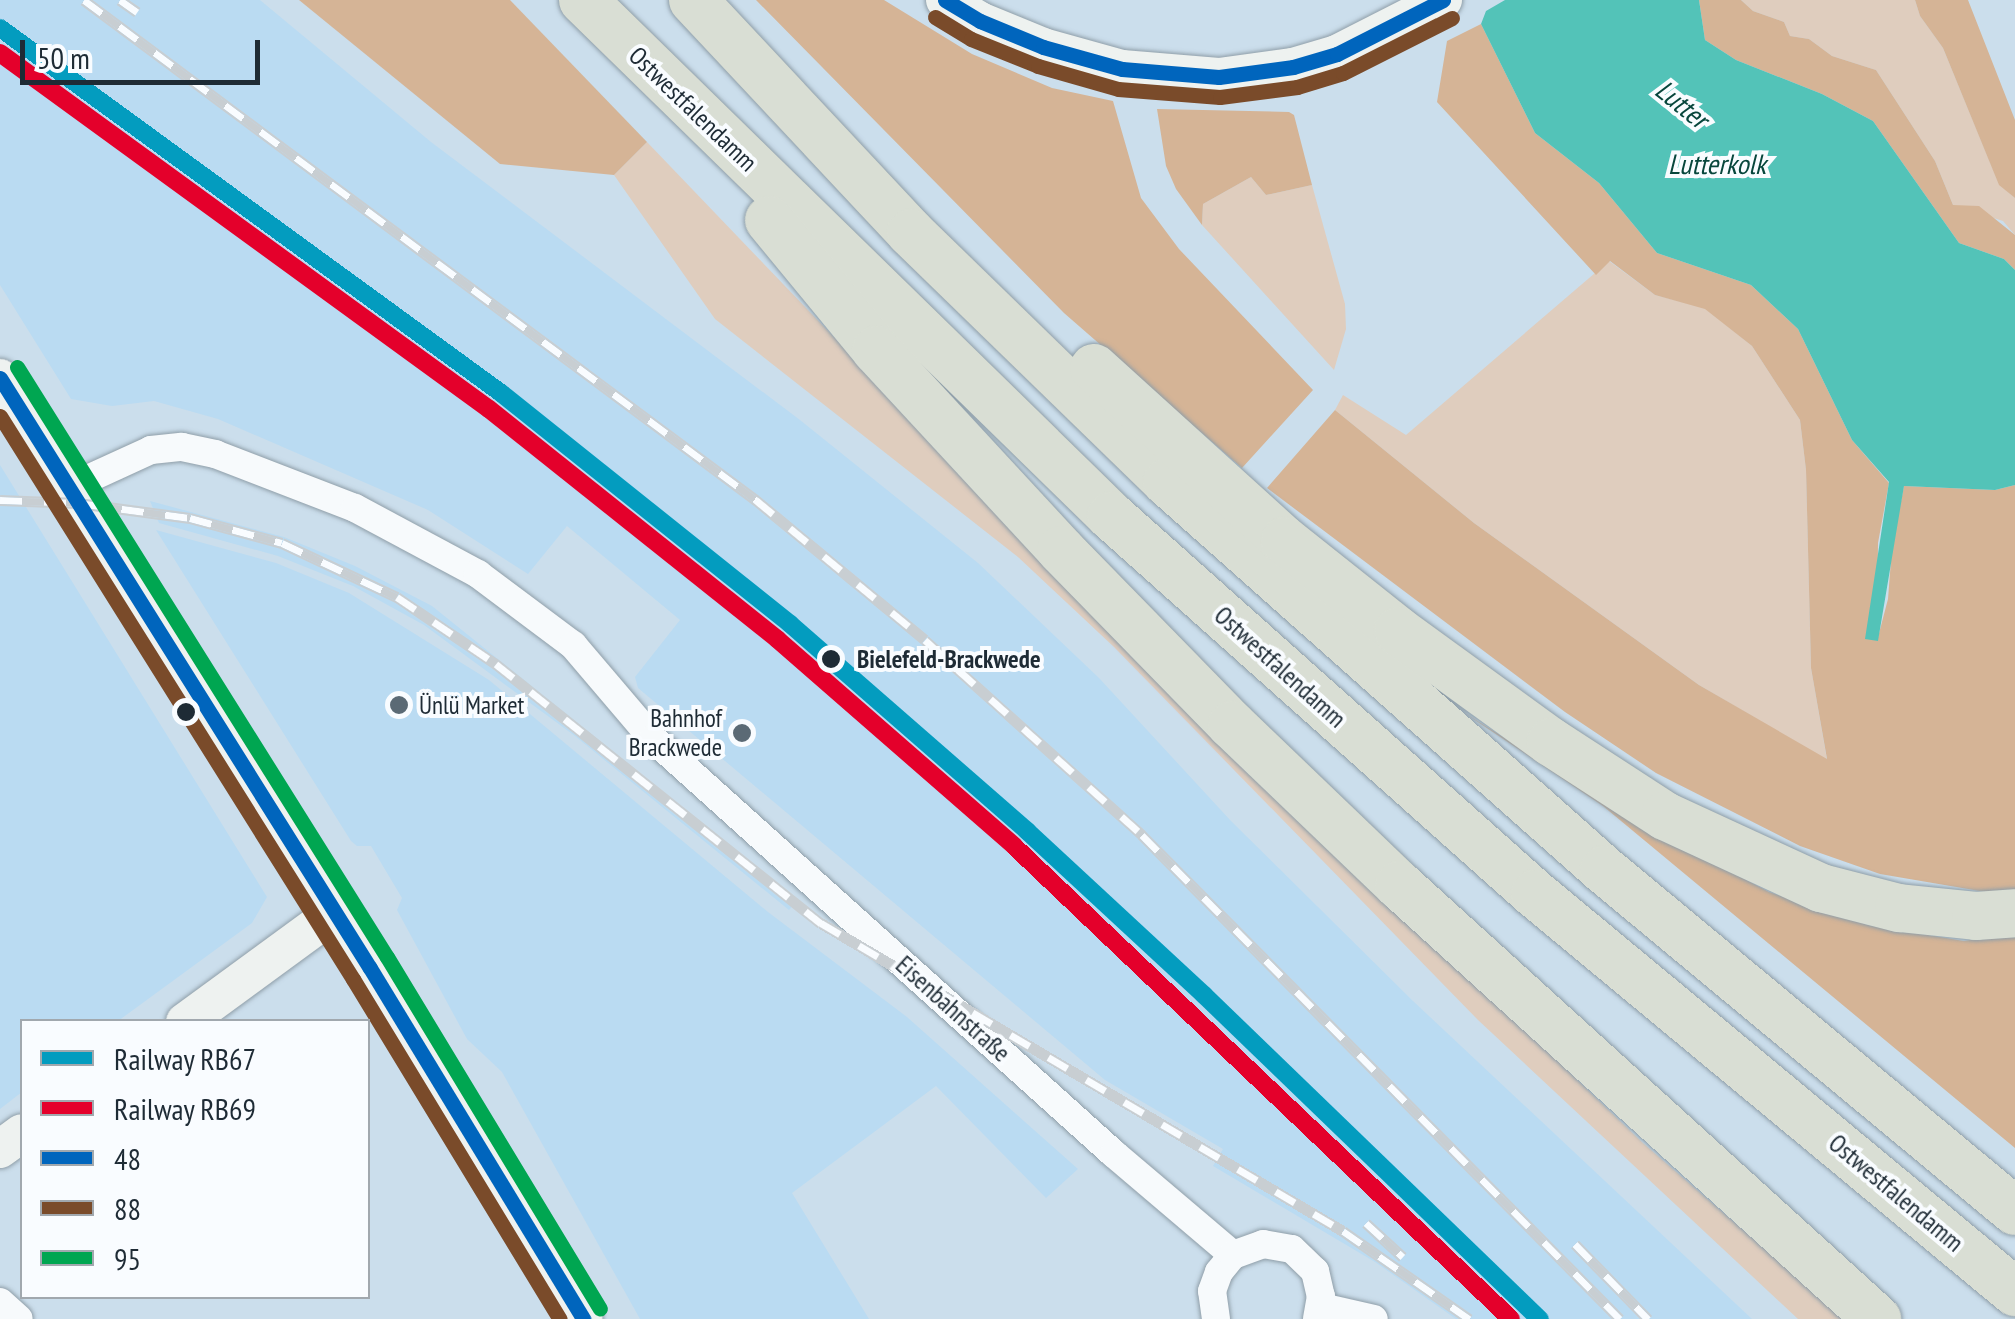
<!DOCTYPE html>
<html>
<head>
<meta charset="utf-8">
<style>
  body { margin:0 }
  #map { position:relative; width:2015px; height:1319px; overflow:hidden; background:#cbdeec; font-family:"PT Sans Narrow",sans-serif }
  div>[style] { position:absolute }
  .built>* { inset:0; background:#badbf2 }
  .green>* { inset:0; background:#dfcdbe }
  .forest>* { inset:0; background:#d5b496 }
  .water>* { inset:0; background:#53c3b8 }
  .roads { filter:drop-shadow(0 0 2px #8f9ea8) drop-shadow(0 0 2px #8f9ea8) }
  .street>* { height:28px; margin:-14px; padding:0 14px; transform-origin:14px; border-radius:14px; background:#f7fafc }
  .secondary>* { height:38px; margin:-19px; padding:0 19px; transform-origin:19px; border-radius:19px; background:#eef2f0 }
  .highway>* { height:48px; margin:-24px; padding:0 24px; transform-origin:24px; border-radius:24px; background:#d9ded4 }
  .rail>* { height:11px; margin-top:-5.5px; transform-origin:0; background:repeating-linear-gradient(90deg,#f9fcff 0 22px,#c8ced2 0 44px); box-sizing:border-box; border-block:2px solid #c8ced2 }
  .bus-1>* { height:15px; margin:-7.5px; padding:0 7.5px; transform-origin:7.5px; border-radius:7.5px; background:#0065bd }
  .bus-2>* { height:15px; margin:-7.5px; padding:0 7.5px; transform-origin:7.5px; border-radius:7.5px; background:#7a4b2a }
  .bus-3>* { height:15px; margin:-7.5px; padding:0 7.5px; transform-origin:7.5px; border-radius:7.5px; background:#00a651 }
  .rail-1>* { height:18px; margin:-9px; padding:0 9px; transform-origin:9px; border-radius:9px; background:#039cbf }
  .rail-2>* { height:18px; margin:-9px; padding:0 9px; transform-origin:9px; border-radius:9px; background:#e4002b }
  .dots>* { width:28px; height:28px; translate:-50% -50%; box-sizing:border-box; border:5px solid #f9fcff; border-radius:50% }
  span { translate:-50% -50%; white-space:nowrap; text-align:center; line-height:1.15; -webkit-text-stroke:8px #f9fcff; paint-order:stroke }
  .street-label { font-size:25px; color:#1e2b35 }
  .stop-label { font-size:25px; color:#1e2b35; font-weight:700 }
  .left { translate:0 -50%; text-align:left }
  .poi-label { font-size:25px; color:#1e2b35 }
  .right { translate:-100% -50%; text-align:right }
  .water-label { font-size:28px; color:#07463c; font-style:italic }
  .legend { position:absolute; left:20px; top:1019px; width:350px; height:280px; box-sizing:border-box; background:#f9fcff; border:2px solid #a1a8ae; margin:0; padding:12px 18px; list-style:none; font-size:30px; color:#1e2b35 }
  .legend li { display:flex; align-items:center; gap:20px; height:50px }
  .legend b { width:50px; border:2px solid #a1a8ae }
  .scale { position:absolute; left:20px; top:40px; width:240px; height:45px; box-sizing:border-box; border:5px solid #1e2b35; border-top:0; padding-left:12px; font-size:30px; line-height:35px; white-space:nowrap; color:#1e2b35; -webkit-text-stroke:8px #f9fcff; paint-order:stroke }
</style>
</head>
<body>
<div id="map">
  <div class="built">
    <div style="clip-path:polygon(0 0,260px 0,431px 142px,800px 420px,978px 563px,1099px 678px,1231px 821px,1413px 1001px,1752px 1319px,1456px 1319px,1375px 1262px,1213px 1166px,1223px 1149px,1105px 1080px,638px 688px,635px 677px,680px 620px,567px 526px,528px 574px,428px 510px,218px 419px,154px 401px,112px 406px,71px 399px,0 285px)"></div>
    <div style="clip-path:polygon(0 465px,267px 897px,252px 923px,118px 1021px,22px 1022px,22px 1092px,0 1109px)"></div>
    <div style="clip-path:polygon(150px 501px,284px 537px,355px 566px,432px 606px,798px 900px,789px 910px,575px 736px,424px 625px,353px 586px,278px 556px,159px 523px)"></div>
    <div style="clip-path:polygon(156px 530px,276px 563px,349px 593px,489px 680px,768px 912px,907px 1017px,1078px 1169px,1046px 1198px,936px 1086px,792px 1193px,869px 1319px,640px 1319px,502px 1072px,467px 1039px,397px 910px,402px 898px,371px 846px,357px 846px,351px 841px)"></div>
  </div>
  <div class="green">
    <div style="clip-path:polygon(1741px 0,1915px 0,1920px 16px,1943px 48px,1999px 184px,2015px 198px,2015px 235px,2003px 221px,1953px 205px,1935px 161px,1876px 70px,1832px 56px,1809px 39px,1790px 36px,1784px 22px,1753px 11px)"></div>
    <div style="clip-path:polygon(647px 142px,1198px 717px,1643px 1143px,1845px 1319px,1798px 1319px,1478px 1020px,1114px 647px,1018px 557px,715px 319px,614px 175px)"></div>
    <div style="clip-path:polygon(1251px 177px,1266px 195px,1312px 185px,1345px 304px,1346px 329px,1334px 370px,1202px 225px,1203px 204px)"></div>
    <div style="clip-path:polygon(1609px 261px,1655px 295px,1705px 308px,1752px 346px,1800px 420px,1806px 470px,1811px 668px,1827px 760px,1699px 685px,1474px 523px,1335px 410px,1343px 395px,1406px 435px)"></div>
  </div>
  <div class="forest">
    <div style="clip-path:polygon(299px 0,510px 0,647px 142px,614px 175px,500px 164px)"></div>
    <div style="clip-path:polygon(756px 0,884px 0,972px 54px,1052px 88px,1113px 101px,1141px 198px,1179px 249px,1313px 390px,1242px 468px,1064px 313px)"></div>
    <div style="clip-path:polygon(1699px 0,1741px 0,1753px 11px,1784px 22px,1790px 36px,1809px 39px,1832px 56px,1876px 70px,1935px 161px,1953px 205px,1979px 206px,2015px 235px,2015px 270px,2004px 259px,1959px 243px,1873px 121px,1822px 94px,1736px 60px,1705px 40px)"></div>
    <div style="clip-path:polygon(1915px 0,1968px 0,2015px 120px,2015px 198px,1999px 185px,1943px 48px,1920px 16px)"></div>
    <div style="clip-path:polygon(1481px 24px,1535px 133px,1599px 183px,1657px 253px,1751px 285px,1798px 329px,1852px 440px,1889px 483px,1878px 543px,1877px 641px,1888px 599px,1892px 547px,1904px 486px,1995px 490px,2015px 485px,2015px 897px,1880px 874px,1800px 846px,1656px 773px,1565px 712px,1267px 488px,1335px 410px,1474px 523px,1699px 685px,1827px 759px,1811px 668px,1806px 470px,1800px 420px,1752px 346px,1705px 309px,1655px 295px,1610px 261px,1596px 275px,1437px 102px,1447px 41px)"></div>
    <div style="clip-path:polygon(1157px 109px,1289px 112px,1294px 115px,1312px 185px,1266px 195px,1251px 177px,1203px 204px,1202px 225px,1176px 189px,1166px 166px)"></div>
    <div style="clip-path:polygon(1463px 712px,1645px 826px,1769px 892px,1868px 925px,1964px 941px,2015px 933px,2015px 1148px,1603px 806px)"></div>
  </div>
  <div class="water">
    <div style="clip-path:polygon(1505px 0,1699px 0,1705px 40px,1736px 60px,1822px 94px,1873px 121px,1959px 243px,2004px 259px,2015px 270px,2015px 485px,1995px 490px,1904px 486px,1878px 641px,1865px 639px,1889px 482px,1852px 440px,1798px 329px,1751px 285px,1657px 253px,1599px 183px,1535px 133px,1481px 24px,1486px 11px)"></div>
  </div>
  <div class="roads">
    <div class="street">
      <div style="left:68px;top:488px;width:91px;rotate:-24.6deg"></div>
      <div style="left:151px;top:450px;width:31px;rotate:-6deg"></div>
      <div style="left:182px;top:447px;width:34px;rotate:12deg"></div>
      <div style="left:215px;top:454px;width:150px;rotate:21.1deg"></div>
      <div style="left:355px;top:508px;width:140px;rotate:28.2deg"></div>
      <div style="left:478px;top:574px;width:119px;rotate:36.8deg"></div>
      <div style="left:573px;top:645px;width:123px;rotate:49.6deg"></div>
      <div style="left:653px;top:739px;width:620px;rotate:41.99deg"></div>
      <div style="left:1114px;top:1154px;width:156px;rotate:40.3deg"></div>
      <div style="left:0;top:1302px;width:25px;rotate:42deg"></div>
      <div style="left:1321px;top:1307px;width:54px;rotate:12.8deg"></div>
      <div style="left:1216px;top:1319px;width:28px;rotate:-98deg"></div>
      <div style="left:1212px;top:1291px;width:20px;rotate:-70deg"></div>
      <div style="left:1219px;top:1272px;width:22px;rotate:-51deg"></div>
      <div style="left:1233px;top:1255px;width:32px;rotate:-20deg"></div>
      <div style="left:1263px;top:1244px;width:29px;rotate:10deg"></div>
      <div style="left:1292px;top:1249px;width:32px;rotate:44deg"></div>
      <div style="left:1315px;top:1271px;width:26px;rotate:77deg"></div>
      <div style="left:1321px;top:1296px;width:23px;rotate:100deg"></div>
    </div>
    <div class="secondary">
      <div style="left:945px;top:0;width:41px;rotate:31deg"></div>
      <div style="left:980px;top:21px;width:68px;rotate:22.4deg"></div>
      <div style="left:1043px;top:47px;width:82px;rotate:15.6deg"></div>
      <div style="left:1122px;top:69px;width:97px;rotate:4.7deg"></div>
      <div style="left:1219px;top:77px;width:75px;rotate:-7.7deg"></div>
      <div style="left:1293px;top:67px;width:46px;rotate:-16.5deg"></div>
      <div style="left:1337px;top:54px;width:119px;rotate:-27deg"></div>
      <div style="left:0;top:378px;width:696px;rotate:57.91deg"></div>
      <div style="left:370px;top:968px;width:411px;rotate:58.7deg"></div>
      <div style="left:185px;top:1022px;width:185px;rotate:-36.2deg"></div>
      <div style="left:0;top:1149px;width:27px;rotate:-36deg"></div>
    </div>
    <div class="highway">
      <div style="left:583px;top:0;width:738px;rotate:44.34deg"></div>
      <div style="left:1111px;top:516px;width:568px;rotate:41.72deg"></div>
      <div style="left:1535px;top:894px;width:624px;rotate:39.66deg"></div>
      <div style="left:693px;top:0;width:319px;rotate:46.9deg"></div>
      <div style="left:911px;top:233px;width:357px;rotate:44.2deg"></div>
      <div style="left:1167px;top:482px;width:584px;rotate:41.6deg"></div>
      <div style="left:1604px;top:870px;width:534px;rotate:39.68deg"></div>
      <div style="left:769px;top:220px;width:168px;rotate:50.5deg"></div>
      <div style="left:876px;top:350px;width:272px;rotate:47.2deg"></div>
      <div style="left:1061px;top:550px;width:245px;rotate:45.7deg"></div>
      <div style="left:1232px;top:725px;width:231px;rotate:43.8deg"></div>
      <div style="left:1399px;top:885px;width:646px;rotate:42.24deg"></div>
      <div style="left:1094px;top:368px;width:258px;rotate:42.2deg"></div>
      <div style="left:1285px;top:541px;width:144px;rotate:38.5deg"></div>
      <div style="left:1398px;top:631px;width:189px;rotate:36deg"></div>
      <div style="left:1551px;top:742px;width:136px;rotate:33deg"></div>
      <div style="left:1665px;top:816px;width:172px;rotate:24.8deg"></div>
      <div style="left:1821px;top:888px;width:81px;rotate:14.4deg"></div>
      <div style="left:1899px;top:908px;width:77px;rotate:5.9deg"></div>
      <div style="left:1976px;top:916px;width:39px;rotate:-4deg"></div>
    </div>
  </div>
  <div class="rail">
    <div style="left:84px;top:0;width:838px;rotate:36.65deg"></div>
    <div style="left:756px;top:500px;width:219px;rotate:39.6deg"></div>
    <div style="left:925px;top:640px;width:292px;rotate:41.9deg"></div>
    <div style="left:1142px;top:835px;width:680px;rotate:45.36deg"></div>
    <div style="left:120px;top:0;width:21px;rotate:35deg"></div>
    <div style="left:0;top:500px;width:78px;rotate:2.2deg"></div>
    <div style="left:78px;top:503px;width:113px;rotate:7.6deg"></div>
    <div style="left:190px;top:518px;width:95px;rotate:15.2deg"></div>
    <div style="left:282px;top:543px;width:127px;rotate:25.2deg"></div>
    <div style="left:397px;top:597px;width:120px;rotate:34.1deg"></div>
    <div style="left:496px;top:664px;width:416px;rotate:38.6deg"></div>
    <div style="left:821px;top:923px;width:606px;rotate:30.54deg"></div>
    <div style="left:1343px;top:1231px;width:154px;rotate:34.9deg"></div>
    <div style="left:1366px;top:1223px;width:50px;rotate:42.6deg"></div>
    <div style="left:1575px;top:1244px;width:105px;rotate:45.8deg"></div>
  </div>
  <div class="bus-1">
    <div style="left:945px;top:0;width:41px;rotate:31deg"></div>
    <div style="left:980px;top:21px;width:68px;rotate:22.4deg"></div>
    <div style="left:1043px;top:47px;width:82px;rotate:15.6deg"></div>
    <div style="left:1122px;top:69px;width:97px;rotate:4.7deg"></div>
    <div style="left:1219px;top:77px;width:75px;rotate:-7.7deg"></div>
    <div style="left:1293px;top:67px;width:46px;rotate:-16.5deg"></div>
    <div style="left:1337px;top:54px;width:119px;rotate:-27deg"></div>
    <div style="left:0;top:378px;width:696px;rotate:57.91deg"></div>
    <div style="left:370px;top:968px;width:411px;rotate:58.7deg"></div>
  </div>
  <div class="bus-2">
    <div style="left:935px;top:17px;width:42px;rotate:31.4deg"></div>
    <div style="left:971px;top:39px;width:72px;rotate:21.9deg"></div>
    <div style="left:1038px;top:66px;width:83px;rotate:16deg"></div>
    <div style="left:1118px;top:89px;width:102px;rotate:4.5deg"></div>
    <div style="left:1220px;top:97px;width:78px;rotate:-7.4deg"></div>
    <div style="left:1297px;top:87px;width:48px;rotate:-16.9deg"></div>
    <div style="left:1343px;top:73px;width:122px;rotate:-26.8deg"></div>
    <div style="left:0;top:416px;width:665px;rotate:57.91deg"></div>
    <div style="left:353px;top:979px;width:398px;rotate:58.7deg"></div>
  </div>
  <div class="bus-3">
    <div style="left:17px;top:367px;width:696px;rotate:57.91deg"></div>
    <div style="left:387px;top:957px;width:411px;rotate:58.8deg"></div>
  </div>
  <div class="rail-1">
    <div style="left:0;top:28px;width:620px;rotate:36.07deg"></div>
    <div style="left:501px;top:393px;width:370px;rotate:38.6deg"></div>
    <div style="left:790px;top:624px;width:315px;rotate:41.1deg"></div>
    <div style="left:1027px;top:831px;width:241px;rotate:42.8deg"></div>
    <div style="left:1204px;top:995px;width:467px;rotate:44deg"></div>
  </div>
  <div class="rail-2">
    <div style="left:0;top:53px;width:605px;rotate:36.06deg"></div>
    <div style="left:489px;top:409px;width:369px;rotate:38.6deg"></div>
    <div style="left:777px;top:639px;width:315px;rotate:41.1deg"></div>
    <div style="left:1014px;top:846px;width:686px;rotate:43.58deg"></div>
  </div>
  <div class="dots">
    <div style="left:831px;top:659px;background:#1e2b35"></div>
    <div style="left:399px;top:705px;background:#5b6a75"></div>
    <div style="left:186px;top:712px;background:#1e2b35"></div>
    <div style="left:742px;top:733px;background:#5b6a75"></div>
  </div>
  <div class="street-label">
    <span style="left:693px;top:109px;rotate:44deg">Ostwestfalendamm</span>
    <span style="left:1280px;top:667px;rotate:42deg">Ostwestfalendamm</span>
    <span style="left:953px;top:1009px;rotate:42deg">Eisenbahnstraße</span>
    <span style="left:1896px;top:1193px;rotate:40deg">Ostwestfalendamm</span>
  </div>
  <div class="stop-label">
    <span class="left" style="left:857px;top:659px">Bielefeld-Brackwede</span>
  </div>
  <div class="poi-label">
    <span class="left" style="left:419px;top:705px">Ünlü Market</span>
    <span class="right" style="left:722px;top:733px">Bahnhof<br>Brackwede</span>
  </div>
  <div class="water-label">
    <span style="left:1682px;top:104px;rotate:39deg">Lutter</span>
    <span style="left:1717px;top:164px">Lutterkolk</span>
  </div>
  <ul class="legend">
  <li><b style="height:12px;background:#039cbf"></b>Railway RB67</li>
  <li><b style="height:12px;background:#e4002b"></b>Railway RB69</li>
  <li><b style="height:12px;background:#0065bd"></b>48</li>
  <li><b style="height:12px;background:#7a4b2a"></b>88</li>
  <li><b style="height:12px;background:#00a651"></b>95</li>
  </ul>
  <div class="scale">50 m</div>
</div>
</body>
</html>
